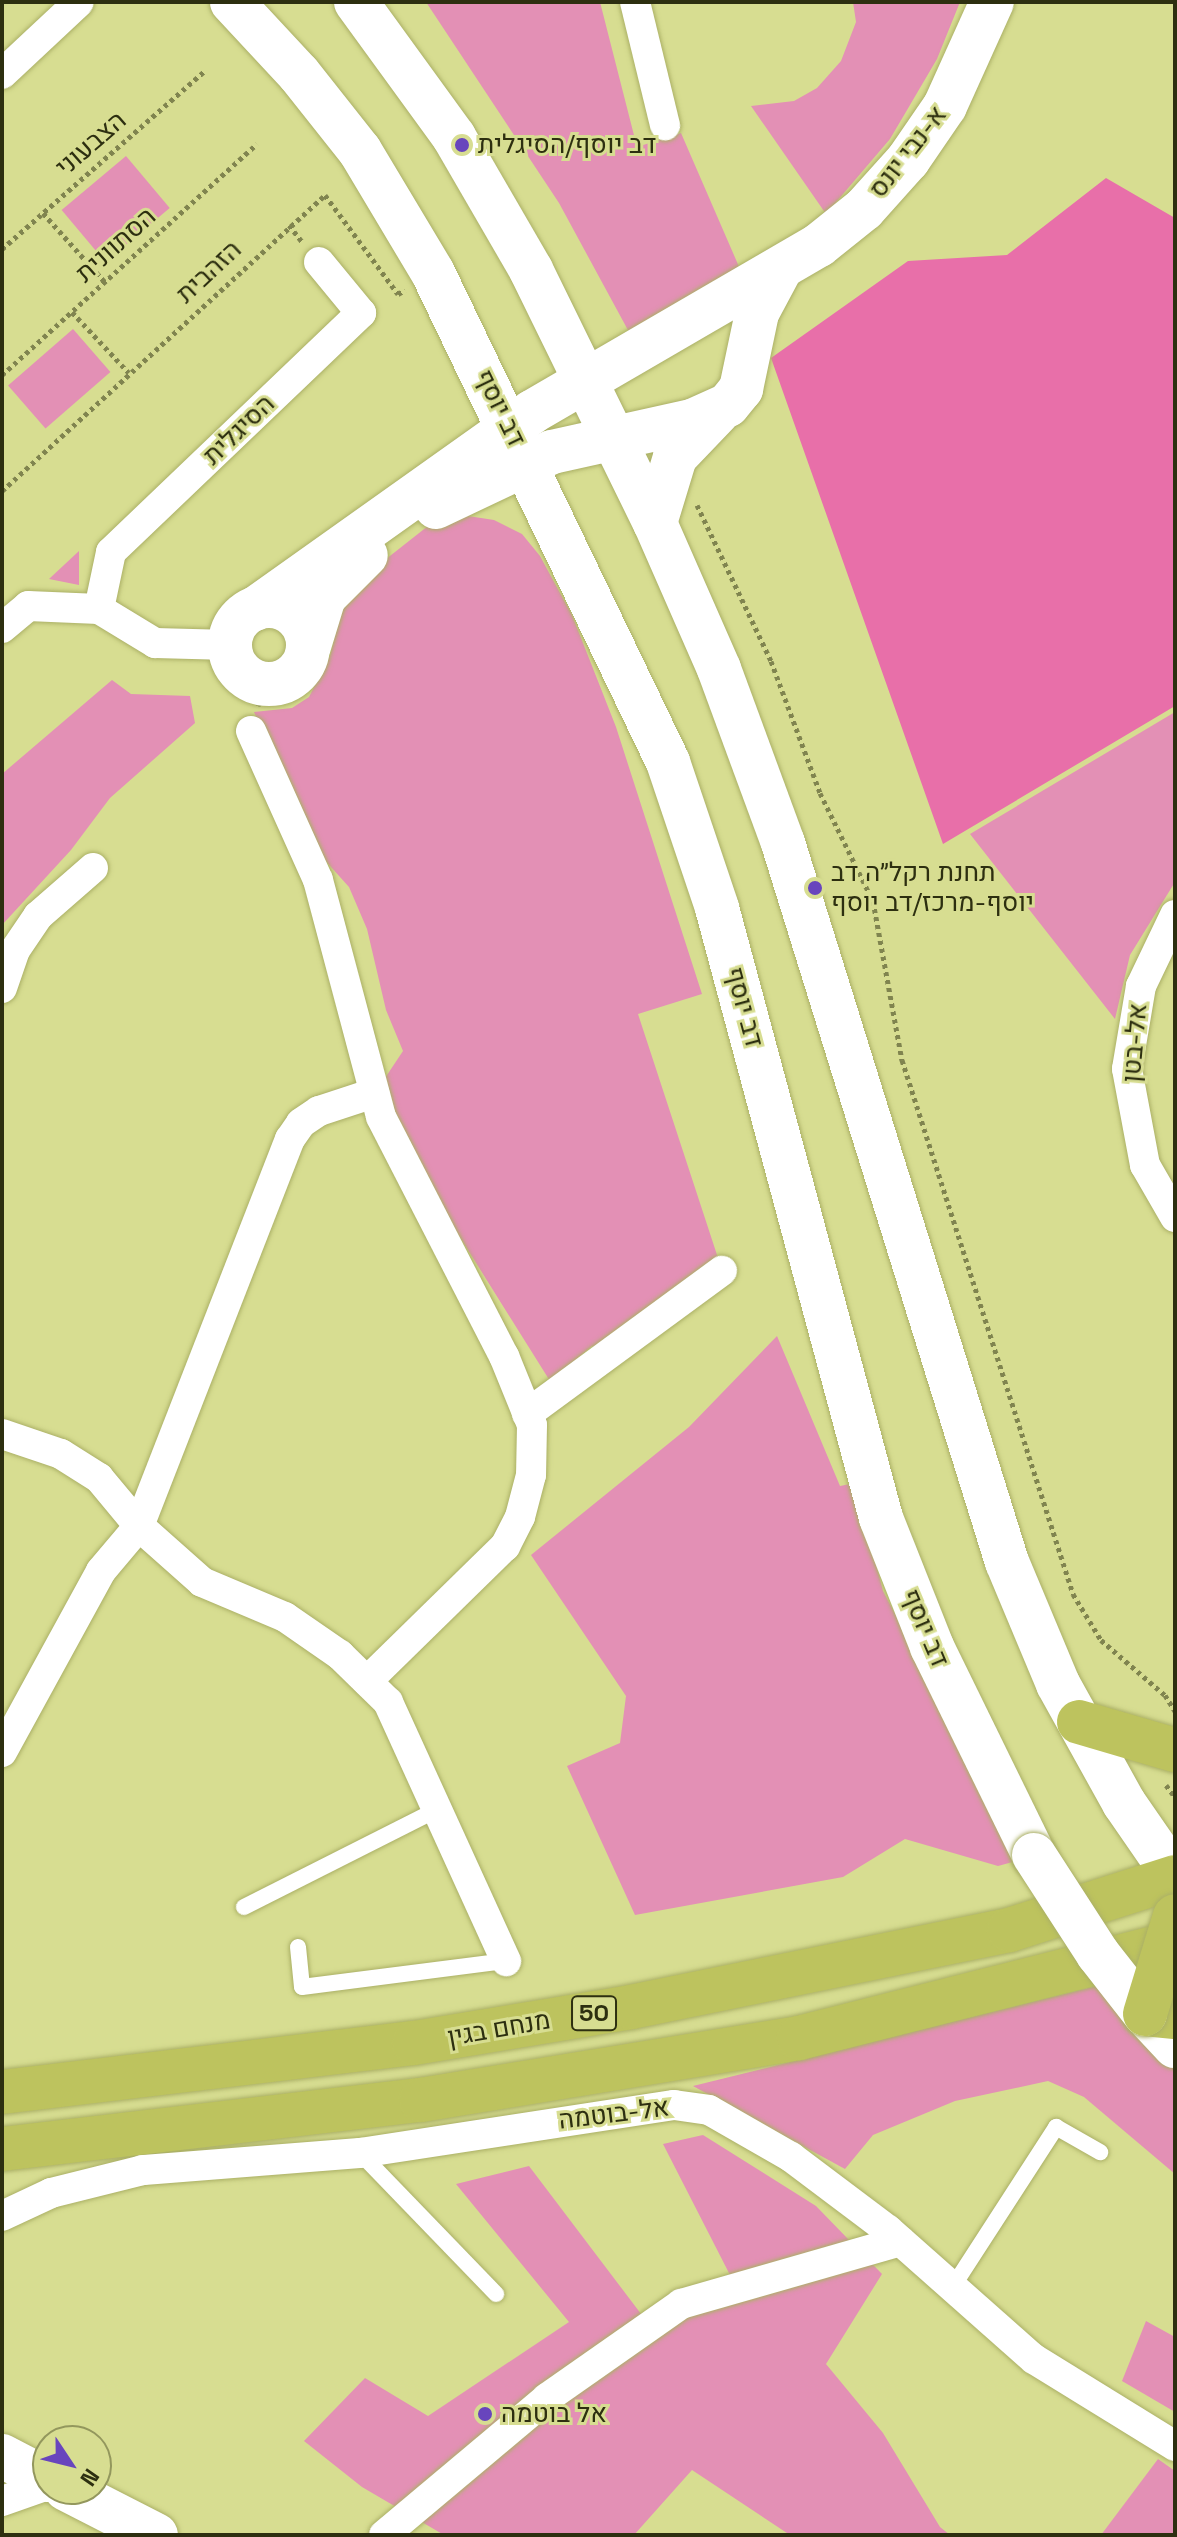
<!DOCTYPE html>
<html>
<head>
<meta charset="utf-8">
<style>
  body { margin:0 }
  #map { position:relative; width:1177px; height:2537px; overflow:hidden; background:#d7dd91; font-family:"Space Grotesk",Heebo,sans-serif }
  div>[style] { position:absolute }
  .green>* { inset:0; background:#e390b5; transform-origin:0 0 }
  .forest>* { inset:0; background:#e86fa9 }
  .path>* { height:5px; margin-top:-2.5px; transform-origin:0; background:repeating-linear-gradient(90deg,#80844f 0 4px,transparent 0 8px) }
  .roads { filter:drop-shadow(0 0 2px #abb066) drop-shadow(0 0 2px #abb066) }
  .lane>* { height:16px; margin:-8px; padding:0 8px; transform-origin:8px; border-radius:8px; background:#fff }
  .street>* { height:30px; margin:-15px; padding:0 15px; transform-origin:15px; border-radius:15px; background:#fff }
  .secondary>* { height:44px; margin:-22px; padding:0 22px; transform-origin:22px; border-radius:22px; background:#fff }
  .secondary>.ring { margin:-22px; padding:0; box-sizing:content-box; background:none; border:44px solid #fff; border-radius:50% }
  .highway>* { height:44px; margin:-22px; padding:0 22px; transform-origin:22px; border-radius:22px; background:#bdc35e }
  .bridges { filter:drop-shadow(0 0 2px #abb066) drop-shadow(0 0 2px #abb066) }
  .secondary-bridge>* { height:44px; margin:-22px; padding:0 22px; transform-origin:22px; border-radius:22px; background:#fff }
  .highway-bridge>* { height:44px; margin:-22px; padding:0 22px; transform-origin:22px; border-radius:22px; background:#bdc35e }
  .dots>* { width:22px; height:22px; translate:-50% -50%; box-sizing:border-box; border:4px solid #d7dd91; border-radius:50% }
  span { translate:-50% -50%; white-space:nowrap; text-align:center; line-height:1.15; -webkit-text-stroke:6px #d7dd91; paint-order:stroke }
  .shield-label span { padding:2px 6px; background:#d7dd91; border:2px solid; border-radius:6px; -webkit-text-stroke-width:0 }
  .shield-label { font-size:24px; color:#2d2f10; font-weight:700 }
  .street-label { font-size:26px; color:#2d2f10 }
  .poi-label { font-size:26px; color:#2d2f10 }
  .left { translate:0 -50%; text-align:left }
  .frame { position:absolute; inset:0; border:4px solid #2d2f10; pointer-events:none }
  .north { position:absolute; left:32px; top:2425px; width:80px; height:80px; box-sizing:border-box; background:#d7dd91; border:2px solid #93975d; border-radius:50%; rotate:125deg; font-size:22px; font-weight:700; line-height:32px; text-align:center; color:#2d2f10 }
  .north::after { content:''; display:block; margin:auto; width:28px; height:36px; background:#6845bd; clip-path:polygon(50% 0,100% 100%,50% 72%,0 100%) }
</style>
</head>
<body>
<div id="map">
  <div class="green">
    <div style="clip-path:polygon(426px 2px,600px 2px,637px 147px,681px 133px,740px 269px,629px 332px,559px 203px)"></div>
    <div style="clip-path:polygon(853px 2px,960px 2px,937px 59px,890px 139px,826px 214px,751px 106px,794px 101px,817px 88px,841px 61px,856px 22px)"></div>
    <div style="left:126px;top:156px;width:68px;height:84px;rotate:50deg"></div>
    <div style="left:73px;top:329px;width:57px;height:86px;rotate:49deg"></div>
    <div style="clip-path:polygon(468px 516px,494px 520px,522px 534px,540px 556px,572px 615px,616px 727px,702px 994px,638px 1014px,719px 1261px,601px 1356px,592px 1346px,550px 1381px,441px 1207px,381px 1084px,403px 1051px,386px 1010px,367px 929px,349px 887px,313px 847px,254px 712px,292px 708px,309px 697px,330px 656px,343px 604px,362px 578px,428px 526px)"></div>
    <div style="clip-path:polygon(79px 551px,79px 585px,49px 579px)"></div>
    <div style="clip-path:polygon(112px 680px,131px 694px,190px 696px,195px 723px,110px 798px,71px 850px,2px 925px,2px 774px)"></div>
    <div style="clip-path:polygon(1175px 712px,1175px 882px,1130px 955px,1115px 1019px,970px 834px)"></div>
    <div style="clip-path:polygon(777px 1336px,840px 1486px,855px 1483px,883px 1591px,1023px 1859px,998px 1866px,905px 1839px,843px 1877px,635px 1915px,567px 1766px,620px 1743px,626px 1696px,531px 1555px,689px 1427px)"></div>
    <div style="clip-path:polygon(1105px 1984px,1175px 2065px,1175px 2174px,1084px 2097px,1048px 2081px,955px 2101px,873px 2135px,845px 2169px,693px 2086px)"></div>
    <div style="clip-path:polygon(703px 2135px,816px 2206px,882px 2274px,826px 2364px,883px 2433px,940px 2527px,950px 2535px,790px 2535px,692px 2470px,634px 2535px,444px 2535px,362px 2487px,304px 2441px,365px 2378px,428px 2416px,569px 2322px,456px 2184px,529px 2166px,657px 2335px,730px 2275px,663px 2144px)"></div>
    <div style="clip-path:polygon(1146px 2321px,1175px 2337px,1175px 2412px,1122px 2381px)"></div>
    <div style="clip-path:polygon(1158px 2459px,1175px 2471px,1175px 2535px,1101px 2535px)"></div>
  </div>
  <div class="forest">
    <div style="clip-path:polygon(1106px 178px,1175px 218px,1175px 706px,943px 844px,771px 358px,908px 261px,1007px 255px)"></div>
  </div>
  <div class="path">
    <div style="left:43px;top:213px;width:93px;rotate:48.1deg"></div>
    <div style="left:289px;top:225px;width:23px;rotate:52deg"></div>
    <div style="left:2px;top:249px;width:271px;rotate:-41.3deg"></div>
    <div style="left:72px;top:312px;width:83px;rotate:46.9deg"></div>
    <div style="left:2px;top:375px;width:344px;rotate:-42.2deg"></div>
    <div style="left:2px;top:491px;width:438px;rotate:-42.5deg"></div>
    <div style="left:325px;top:195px;width:123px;rotate:53.6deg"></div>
    <div style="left:398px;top:294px;width:8px;rotate:-30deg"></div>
    <div style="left:697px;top:505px;width:173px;rotate:64.6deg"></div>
    <div style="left:771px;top:661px;width:141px;rotate:69.6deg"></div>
    <div style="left:820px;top:793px;width:120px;rotate:63.9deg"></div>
    <div style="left:873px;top:901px;width:162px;rotate:79.7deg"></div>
    <div style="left:902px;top:1060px;width:561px;rotate:72.24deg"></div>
    <div style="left:1073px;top:1594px;width:54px;rotate:58.7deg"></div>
    <div style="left:1101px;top:1640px;width:84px;rotate:40.7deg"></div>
    <div style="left:1165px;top:1695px;width:19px;rotate:58deg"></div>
    <div style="left:258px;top:706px;width:23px;rotate:-72deg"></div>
    <div style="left:1166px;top:1785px;width:15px;rotate:53deg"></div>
  </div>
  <div class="roads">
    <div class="lane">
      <div style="left:244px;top:1907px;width:217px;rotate:-26.8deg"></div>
      <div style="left:298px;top:1947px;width:40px;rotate:84.3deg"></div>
      <div style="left:302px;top:1987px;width:206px;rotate:-7.3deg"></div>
      <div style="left:360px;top:2153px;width:196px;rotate:46deg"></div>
      <div style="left:952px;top:2288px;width:192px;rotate:-57.1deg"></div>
      <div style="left:1056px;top:2127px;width:51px;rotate:29.6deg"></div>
    </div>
    <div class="street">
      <div style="left:635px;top:2px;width:127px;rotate:76.3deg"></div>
      <div style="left:2px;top:74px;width:105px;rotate:-43.1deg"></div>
      <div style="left:99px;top:609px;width:66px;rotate:31.3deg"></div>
      <div style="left:155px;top:643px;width:75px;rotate:1.5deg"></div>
      <div style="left:2px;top:628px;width:34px;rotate:-40deg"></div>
      <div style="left:28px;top:606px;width:71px;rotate:2.4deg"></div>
      <div style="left:99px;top:609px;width:58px;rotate:-78.1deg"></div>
      <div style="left:111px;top:552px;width:346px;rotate:-43.7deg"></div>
      <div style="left:361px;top:313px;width:66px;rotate:-129.5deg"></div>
      <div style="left:251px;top:731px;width:163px;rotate:65.8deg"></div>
      <div style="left:318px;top:880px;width:245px;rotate:75.1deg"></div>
      <div style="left:381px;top:1117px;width:269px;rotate:62.8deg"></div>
      <div style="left:504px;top:1356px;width:74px;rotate:67.9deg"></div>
      <div style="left:532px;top:1425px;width:50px;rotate:91.1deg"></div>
      <div style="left:531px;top:1475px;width:43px;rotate:104.7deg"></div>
      <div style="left:520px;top:1517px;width:33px;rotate:117deg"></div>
      <div style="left:505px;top:1546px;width:193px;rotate:135.6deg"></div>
      <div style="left:1175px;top:915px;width:79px;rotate:115.6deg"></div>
      <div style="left:1141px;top:986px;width:84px;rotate:99.6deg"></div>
      <div style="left:1127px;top:1069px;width:98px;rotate:79.4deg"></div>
      <div style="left:1145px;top:1165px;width:60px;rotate:60deg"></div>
      <div style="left:2px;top:988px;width:40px;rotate:-71.1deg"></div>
      <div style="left:15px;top:950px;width:41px;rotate:-55.9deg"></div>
      <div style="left:38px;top:916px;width:73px;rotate:-41.1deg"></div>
      <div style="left:527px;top:1414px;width:242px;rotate:-36.3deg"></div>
      <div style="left:2px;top:1434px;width:62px;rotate:18.7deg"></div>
      <div style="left:61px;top:1454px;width:45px;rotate:32.3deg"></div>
      <div style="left:99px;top:1478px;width:62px;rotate:50.2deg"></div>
      <div style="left:139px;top:1526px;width:84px;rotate:41.6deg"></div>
      <div style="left:202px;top:1582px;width:90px;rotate:22.9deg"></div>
      <div style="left:285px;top:1617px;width:67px;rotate:34.6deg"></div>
      <div style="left:340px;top:1655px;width:67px;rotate:44.4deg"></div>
      <div style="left:388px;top:1702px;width:285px;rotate:65.5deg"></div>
      <div style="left:2px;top:1752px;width:206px;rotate:-61.3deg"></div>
      <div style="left:101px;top:1571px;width:59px;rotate:-49.8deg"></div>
      <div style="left:139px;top:1526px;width:415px;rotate:-68.7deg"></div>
      <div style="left:290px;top:1139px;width:19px;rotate:-55deg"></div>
      <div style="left:301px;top:1123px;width:22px;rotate:-34deg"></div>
      <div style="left:319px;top:1111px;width:58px;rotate:-18.1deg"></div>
      <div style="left:2px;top:2216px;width:54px;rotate:-25.1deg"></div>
      <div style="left:51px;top:2193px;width:95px;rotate:-14deg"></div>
      <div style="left:143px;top:2170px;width:218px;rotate:-4.5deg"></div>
      <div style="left:360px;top:2153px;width:318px;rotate:-8.7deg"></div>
      <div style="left:674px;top:2105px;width:35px;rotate:8deg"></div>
      <div style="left:709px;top:2110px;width:95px;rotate:29.8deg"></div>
      <div style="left:791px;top:2157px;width:121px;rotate:37deg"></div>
      <div style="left:888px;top:2230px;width:195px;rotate:41.5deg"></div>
      <div style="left:1034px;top:2359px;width:166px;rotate:31.7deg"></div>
      <div style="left:2px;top:2501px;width:49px;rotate:-19.2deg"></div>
      <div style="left:384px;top:2535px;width:213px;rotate:-40deg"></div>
      <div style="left:547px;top:2398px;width:164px;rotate:-35deg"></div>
      <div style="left:681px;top:2304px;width:228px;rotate:-16deg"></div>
    </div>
    <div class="secondary">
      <div style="left:232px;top:2px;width:98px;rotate:47.1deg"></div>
      <div style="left:299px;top:74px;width:98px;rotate:51.6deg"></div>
      <div style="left:360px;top:151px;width:142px;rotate:59.1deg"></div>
      <div style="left:433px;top:273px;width:543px;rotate:64.33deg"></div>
      <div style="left:668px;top:762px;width:154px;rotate:71.4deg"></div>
      <div style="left:717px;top:908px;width:632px;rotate:74.95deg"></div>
      <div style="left:881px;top:1518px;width:139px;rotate:68.4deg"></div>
      <div style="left:932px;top:1647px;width:232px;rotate:63.9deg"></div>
      <div style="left:356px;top:2px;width:167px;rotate:54deg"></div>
      <div style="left:454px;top:137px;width:154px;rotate:59.9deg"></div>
      <div style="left:531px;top:270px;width:282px;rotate:63.9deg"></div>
      <div style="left:655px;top:523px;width:159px;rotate:66.3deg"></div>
      <div style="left:719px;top:669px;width:185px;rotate:69.8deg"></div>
      <div style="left:783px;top:843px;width:753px;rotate:72.7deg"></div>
      <div style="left:1007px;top:1562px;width:132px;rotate:67.3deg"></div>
      <div style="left:1058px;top:1684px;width:136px;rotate:61deg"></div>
      <div style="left:1124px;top:1803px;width:90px;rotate:55.4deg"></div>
      <div style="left:436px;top:507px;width:128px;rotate:-25.4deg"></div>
      <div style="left:552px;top:452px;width:143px;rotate:-12.5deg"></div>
      <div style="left:692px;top:421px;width:39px;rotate:-24deg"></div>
      <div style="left:728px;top:405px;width:21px;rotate:-51deg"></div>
      <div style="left:741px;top:389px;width:78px;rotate:-78.1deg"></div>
      <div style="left:757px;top:313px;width:51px;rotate:-61.9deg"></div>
      <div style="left:655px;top:523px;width:69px;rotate:-73.1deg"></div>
      <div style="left:675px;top:457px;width:62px;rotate:-46.3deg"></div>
      <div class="ring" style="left:230px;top:606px;width:34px;height:34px"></div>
      <div style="left:255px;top:609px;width:340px;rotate:-35.4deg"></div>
      <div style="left:532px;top:412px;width:332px;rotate:-30.2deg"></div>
      <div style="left:819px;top:245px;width:58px;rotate:-38.7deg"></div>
      <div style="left:864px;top:209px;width:66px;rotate:-48.1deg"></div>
      <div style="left:908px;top:160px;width:65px;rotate:-55.6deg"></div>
      <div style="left:945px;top:106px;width:114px;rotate:-65.7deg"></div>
      <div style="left:309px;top:646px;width:51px;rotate:-73deg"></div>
      <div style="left:324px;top:597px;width:59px;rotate:-45deg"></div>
      <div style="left:1145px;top:2014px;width:44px;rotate:46.8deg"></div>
      <div style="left:2px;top:2456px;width:52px;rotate:27.6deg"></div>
      <div style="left:66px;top:2489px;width:101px;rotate:27.1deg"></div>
    </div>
    <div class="highway">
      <div style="left:1079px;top:1722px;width:100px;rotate:16.3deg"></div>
      <div style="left:1145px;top:2014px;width:30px;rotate:6deg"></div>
      <div style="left:2px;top:2092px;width:415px;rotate:-6.8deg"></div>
      <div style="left:414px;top:2043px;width:220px;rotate:-9.4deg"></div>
      <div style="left:631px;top:2007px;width:386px;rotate:-11.5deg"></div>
      <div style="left:1009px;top:1930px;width:174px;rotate:-17.7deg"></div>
      <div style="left:2px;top:2149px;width:422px;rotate:-6.7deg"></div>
      <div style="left:421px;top:2100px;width:383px;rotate:-9.3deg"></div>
      <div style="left:799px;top:2038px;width:388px;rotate:-14.2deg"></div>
    </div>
  </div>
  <div class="bridges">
    <div class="secondary-bridge">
      <div style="left:1034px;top:1855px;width:118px;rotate:57.1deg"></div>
      <div style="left:1098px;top:1954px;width:76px;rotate:51.9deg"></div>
    </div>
    <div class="highway-bridge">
      <div style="left:1145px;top:2014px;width:102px;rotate:-73deg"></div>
    </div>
  </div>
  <div class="dots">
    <div style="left:462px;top:145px;background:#6845bd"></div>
    <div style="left:815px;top:888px;background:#6845bd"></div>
    <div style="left:485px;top:2414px;background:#6845bd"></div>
  </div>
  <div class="shield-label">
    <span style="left:594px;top:2013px">50</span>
  </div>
  <div class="street-label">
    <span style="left:91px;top:144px;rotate:-41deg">הצבעוני</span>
    <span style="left:908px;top:152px;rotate:-52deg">א-נבי יונס</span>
    <span style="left:116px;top:245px;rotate:-42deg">הסתוונית</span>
    <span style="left:209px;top:272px;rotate:-43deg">הזהבית</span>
    <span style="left:500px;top:408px;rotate:64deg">דב יוסף</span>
    <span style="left:239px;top:430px;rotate:-44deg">הסיגלית</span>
    <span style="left:744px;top:1007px;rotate:75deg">דב יוסף</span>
    <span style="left:1135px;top:1043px;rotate:-85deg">אל-בטן</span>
    <span style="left:925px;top:1628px;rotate:67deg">דב יוסף</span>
    <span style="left:499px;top:2029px;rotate:-10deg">מנחם בגין</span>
    <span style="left:614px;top:2114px;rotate:-7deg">אל-בוטמה</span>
  </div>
  <div class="poi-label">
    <span class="left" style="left:478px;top:145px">דב יוסף/הסיגלית</span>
    <span class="left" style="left:831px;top:888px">תחנת רקל״ה דב<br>יוסף-מרכז/דב יוסף</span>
    <span class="left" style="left:501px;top:2414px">אל בוטמה</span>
  </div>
  <div class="frame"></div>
  <div class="north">N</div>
</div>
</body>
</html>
